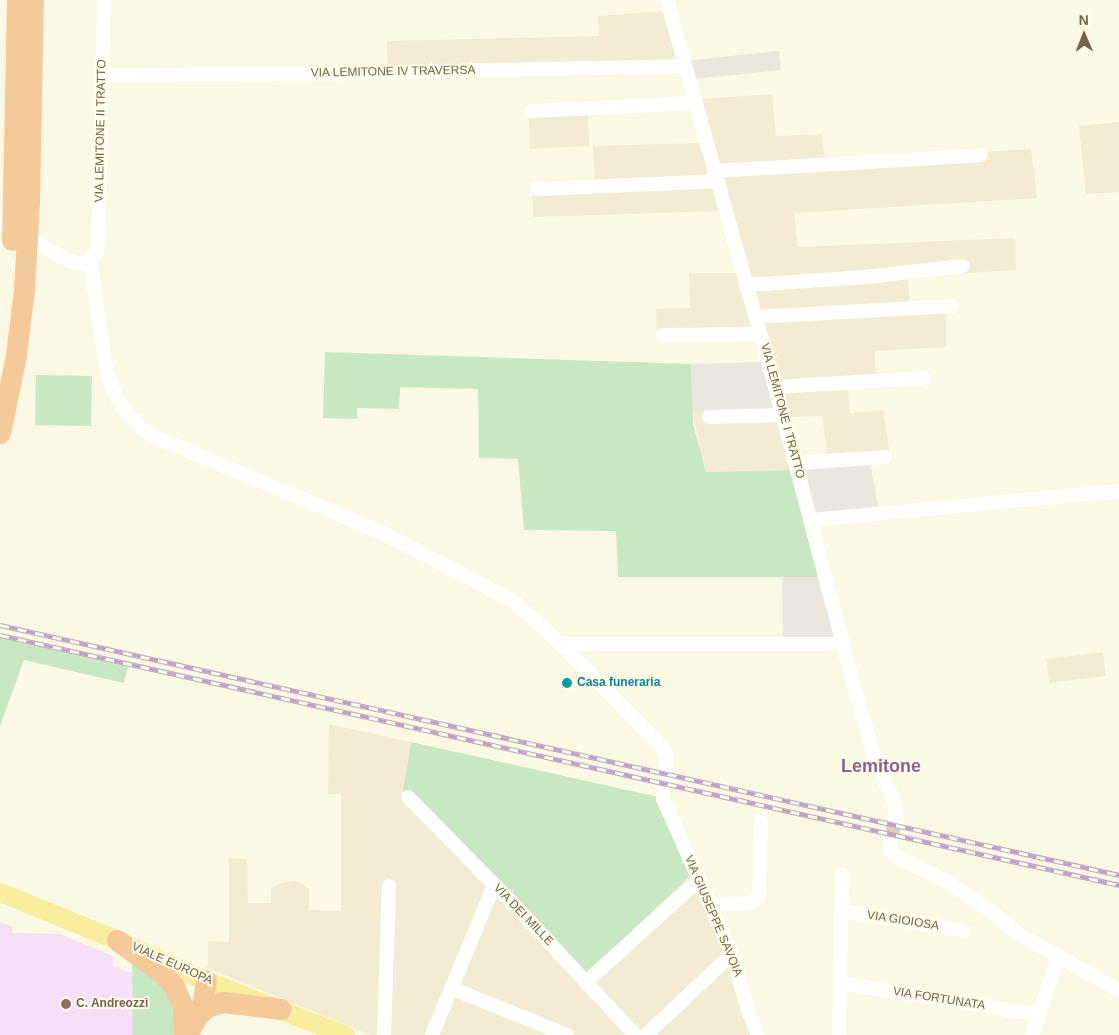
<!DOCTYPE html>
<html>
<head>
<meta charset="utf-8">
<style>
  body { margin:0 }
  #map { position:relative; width:1119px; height:1035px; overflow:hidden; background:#fbf8e3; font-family:Arial,sans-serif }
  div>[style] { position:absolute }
  .residential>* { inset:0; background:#f3ecd2; transform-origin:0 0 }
  .industrial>* { inset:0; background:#ebe7de; transform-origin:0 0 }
  .education>* { inset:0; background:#f5e0f8 }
  .green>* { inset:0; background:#c7e8c2; transform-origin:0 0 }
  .minor-tunnel>* { height:14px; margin-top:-7px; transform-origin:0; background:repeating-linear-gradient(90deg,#d9d3bd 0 14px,transparent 0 21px) }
  .minor>* { height:14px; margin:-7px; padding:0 7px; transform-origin:7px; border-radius:7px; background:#fff }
  .major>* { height:19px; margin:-9.5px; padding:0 9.5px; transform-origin:9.5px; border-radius:9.5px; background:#f8ee9d }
  .highway>* { height:21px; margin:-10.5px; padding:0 10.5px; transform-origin:10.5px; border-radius:10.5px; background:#f4ca9b }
  .rail>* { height:5px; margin-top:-2.5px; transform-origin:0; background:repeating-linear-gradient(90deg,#fffce9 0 9px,#bda2c4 0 18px); box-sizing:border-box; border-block:1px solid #bda2c4 }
  .dots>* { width:14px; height:14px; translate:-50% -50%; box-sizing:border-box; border:2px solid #fffce9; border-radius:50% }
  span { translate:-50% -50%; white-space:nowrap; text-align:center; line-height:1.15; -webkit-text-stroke:4px #fffce9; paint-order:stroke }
  .street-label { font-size:12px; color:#73634a }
  .culture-label { font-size:12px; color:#0d838f; font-weight:700 }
  .left { translate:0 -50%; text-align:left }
  .education-label { font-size:12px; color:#785e54; font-weight:700 }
  .district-label { font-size:18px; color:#8c618f; font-weight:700 }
  .north { position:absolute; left:1059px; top:10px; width:50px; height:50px; -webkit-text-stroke:4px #fffce9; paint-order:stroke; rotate:359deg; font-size:14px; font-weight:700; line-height:20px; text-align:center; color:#73634a }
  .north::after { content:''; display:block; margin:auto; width:18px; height:22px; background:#73634a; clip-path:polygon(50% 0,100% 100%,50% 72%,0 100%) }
</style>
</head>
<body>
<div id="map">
  <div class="residential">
    <div style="clip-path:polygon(666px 11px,680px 68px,388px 77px,387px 41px,599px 36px,598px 16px)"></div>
    <div style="clip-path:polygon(772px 94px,776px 136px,822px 134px,825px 162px,1031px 149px,1037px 198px,794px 213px,798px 247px,1015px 238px,1016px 270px,908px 277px,909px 305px,946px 303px,946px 347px,875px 351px,876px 385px,848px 388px,850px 413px,883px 410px,891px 460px,829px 466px,822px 416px,789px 417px,700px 99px)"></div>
    <div style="left:587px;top:105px;width:41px;height:59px;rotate:87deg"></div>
    <div style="clip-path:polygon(1119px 122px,1119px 192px,1086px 194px,1079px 126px)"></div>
    <div style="clip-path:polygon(702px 143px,722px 211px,533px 217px,532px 185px,595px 181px,593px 146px)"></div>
    <div style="clip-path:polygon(689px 273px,739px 273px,758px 339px,657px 339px,656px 309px,690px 308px)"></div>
    <div style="clip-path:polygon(778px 410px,794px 470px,706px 472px,692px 411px)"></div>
    <div style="left:1103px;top:652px;width:24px;height:57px;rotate:83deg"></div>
    <div style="clip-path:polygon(329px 724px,411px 742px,403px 791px,464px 848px,586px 973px,690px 876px,727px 958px,752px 1035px,370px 1035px,205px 967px,208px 964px,208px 941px,229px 942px,229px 858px,247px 859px,248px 903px,271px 903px,271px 888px,281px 883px,297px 881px,309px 889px,309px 910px,341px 911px,341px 794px,328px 794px)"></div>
  </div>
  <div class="industrial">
    <div style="left:779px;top:51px;width:19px;height:91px;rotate:84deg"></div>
    <div style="clip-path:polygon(764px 362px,778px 410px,692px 411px,691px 364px)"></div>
    <div style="clip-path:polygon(870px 462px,879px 511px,817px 517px,805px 470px)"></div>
    <div style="clip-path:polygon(782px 577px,822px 577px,837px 637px,783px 637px)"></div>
  </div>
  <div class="education">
    <div style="clip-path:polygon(0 922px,12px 927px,13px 933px,60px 934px,113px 956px,113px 966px,132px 973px,133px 1035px,0 1035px)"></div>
  </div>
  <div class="green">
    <div style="clip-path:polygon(325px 352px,691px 364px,693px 424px,706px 472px,794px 470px,822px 577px,618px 577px,616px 531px,524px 530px,518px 459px,479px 458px,478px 389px,400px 387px,399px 409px,357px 408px,357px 419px,323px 418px)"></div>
    <div style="left:36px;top:375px;width:56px;height:50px;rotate:1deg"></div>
    <div style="clip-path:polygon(0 638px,128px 667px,124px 683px,24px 660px,0 726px)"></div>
    <div style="clip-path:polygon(411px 742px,658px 797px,690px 876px,586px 974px,464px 848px,403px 791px)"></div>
    <div style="clip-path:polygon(132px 964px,168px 987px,178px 1035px,133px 1035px)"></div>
  </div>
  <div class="minor-tunnel">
    <div style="left:891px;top:840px;width:19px;rotate:-78deg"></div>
  </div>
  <div class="minor">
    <div style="left:667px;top:0;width:402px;rotate:74.4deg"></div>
    <div style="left:775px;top:387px;width:325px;rotate:75.2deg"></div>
    <div style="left:858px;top:701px;width:60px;rotate:73.7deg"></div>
    <div style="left:875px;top:759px;width:51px;rotate:65.9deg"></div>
    <div style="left:896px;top:806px;width:15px;rotate:94deg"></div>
    <div style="left:102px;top:75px;width:255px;rotate:-0.4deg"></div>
    <div style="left:357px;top:73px;width:328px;rotate:-1.2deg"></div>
    <div style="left:532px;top:111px;width:163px;rotate:-2.8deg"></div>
    <div style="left:714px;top:171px;width:267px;rotate:-3.4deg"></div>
    <div style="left:537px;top:189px;width:180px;rotate:-2.5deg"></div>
    <div style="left:0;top:222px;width:77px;rotate:29.6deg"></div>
    <div style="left:67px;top:260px;width:15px;rotate:16deg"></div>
    <div style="left:81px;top:264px;width:10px;rotate:-24deg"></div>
    <div style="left:90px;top:260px;width:11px;rotate:-49deg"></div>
    <div style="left:97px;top:252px;width:34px;rotate:-87deg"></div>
    <div style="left:99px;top:218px;width:218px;rotate:-88.7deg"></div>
    <div style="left:90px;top:260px;width:109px;rotate:81.6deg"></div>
    <div style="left:106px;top:368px;width:25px;rotate:72deg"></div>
    <div style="left:114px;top:392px;width:18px;rotate:61deg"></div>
    <div style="left:123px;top:408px;width:24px;rotate:48deg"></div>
    <div style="left:139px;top:426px;width:15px;rotate:37deg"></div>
    <div style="left:151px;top:435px;width:250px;rotate:22.9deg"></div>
    <div style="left:381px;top:532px;width:149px;rotate:27.6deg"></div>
    <div style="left:513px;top:601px;width:64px;rotate:41.9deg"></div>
    <div style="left:561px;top:644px;width:144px;rotate:45.6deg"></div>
    <div style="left:662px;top:747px;width:10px;rotate:61deg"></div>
    <div style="left:667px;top:756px;width:43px;rotate:95.3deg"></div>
    <div style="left:663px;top:799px;width:170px;rotate:66deg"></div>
    <div style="left:732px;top:954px;width:55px;rotate:74.2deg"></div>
    <div style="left:747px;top:1007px;width:30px;rotate:69deg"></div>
    <div style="left:746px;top:285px;width:120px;rotate:-3.8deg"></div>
    <div style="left:866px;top:277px;width:97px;rotate:-6.5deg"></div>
    <div style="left:755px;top:317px;width:197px;rotate:-3.2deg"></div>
    <div style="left:663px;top:335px;width:97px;rotate:-0.6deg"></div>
    <div style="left:775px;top:387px;width:149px;rotate:-3.5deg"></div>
    <div style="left:709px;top:417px;width:74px;rotate:-1.5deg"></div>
    <div style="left:796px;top:463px;width:89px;rotate:-3.9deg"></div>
    <div style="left:811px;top:520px;width:309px;rotate:-5.4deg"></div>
    <div style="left:561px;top:644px;width:282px"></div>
    <div style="left:408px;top:797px;width:158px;rotate:45.5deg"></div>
    <div style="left:519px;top:910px;width:171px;rotate:47.1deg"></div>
    <div style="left:891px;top:840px;width:11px;rotate:95deg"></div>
    <div style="left:890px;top:851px;width:5px;rotate:53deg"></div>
    <div style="left:893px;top:855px;width:59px;rotate:26.1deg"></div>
    <div style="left:946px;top:881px;width:52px;rotate:34deg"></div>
    <div style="left:989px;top:910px;width:40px;rotate:39deg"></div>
    <div style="left:1020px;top:935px;width:113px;rotate:29.1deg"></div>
    <div style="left:711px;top:905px;width:39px;rotate:-3deg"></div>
    <div style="left:750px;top:903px;width:11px;rotate:-38deg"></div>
    <div style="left:759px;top:896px;width:75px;rotate:-88.5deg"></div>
    <div style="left:841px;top:911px;width:125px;rotate:9.2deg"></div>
    <div style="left:586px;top:982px;width:154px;rotate:-42.1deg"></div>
    <div style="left:840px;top:983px;width:202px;rotate:9.1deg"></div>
    <div style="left:451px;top:988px;width:125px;rotate:22.1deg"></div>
    <div style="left:384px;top:1035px;width:149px;rotate:-88.1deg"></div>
    <div style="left:432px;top:1035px;width:162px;rotate:-67.5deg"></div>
    <div style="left:646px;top:1035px;width:118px;rotate:-43.3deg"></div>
    <div style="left:839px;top:1035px;width:160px;rotate:-88.9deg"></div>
    <div style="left:1032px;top:1035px;width:81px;rotate:-71.3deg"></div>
  </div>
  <div class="major">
    <div style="left:0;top:892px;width:126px;rotate:22.3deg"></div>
    <div style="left:117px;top:940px;width:86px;rotate:24.8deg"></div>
    <div style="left:195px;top:976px;width:161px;rotate:21.5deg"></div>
  </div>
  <div class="highway">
    <div style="left:12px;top:240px;width:240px;rotate:-88.8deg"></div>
    <div style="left:0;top:433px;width:80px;rotate:-78.4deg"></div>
    <div style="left:16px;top:355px;width:66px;rotate:-83.1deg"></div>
    <div style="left:24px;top:289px;width:87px;rotate:-86.7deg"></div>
    <div style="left:29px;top:202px;width:202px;rotate:-88.9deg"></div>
    <div style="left:117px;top:940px;width:56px;rotate:36.3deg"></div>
    <div style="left:162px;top:973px;width:18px;rotate:47deg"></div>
    <div style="left:174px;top:986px;width:23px;rotate:67deg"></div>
    <div style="left:183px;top:1007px;width:28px;rotate:88deg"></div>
    <div style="left:197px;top:1016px;width:16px;rotate:-68deg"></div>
    <div style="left:203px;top:1001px;width:21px;rotate:-82deg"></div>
    <div style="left:187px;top:1035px;width:21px;rotate:-62deg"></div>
    <div style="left:197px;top:1016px;width:13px;rotate:-42deg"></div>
    <div style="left:207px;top:1007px;width:17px;rotate:-17deg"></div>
    <div style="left:223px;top:1002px;width:58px;rotate:6.9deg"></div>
  </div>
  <div class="rail">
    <div style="left:0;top:625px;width:1147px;rotate:12.59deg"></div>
    <div style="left:0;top:635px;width:1147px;rotate:12.59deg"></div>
  </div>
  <div class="dots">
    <div style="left:567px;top:683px;background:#0f9aa8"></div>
    <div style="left:66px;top:1004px;background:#8d6e63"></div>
  </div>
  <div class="street-label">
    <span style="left:393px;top:72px;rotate:-1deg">VIA LEMITONE IV TRAVERSA</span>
    <span style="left:101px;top:131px;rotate:-89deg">VIA LEMITONE II TRATTO</span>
    <span style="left:782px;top:411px;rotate:75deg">VIA LEMITONE I TRATTO</span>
    <span style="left:523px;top:915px;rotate:46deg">VIA DEI MILLE</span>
    <span style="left:713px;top:916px;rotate:67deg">VIA GIUSEPPE SAVOIA</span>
    <span style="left:903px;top:921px;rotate:9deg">VIA GIOIOSA</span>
    <span style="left:172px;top:964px;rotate:24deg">VIALE EUROPA</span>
    <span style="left:939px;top:999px;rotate:9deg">VIA FORTUNATA</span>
  </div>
  <div class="culture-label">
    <span class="left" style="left:577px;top:683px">Casa funeraria</span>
  </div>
  <div class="education-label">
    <span class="left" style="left:76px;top:1004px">C. Andreozzi</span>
  </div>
  <div class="district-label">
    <span style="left:881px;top:766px">Lemitone</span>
  </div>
  <div class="north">N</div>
</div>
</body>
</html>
